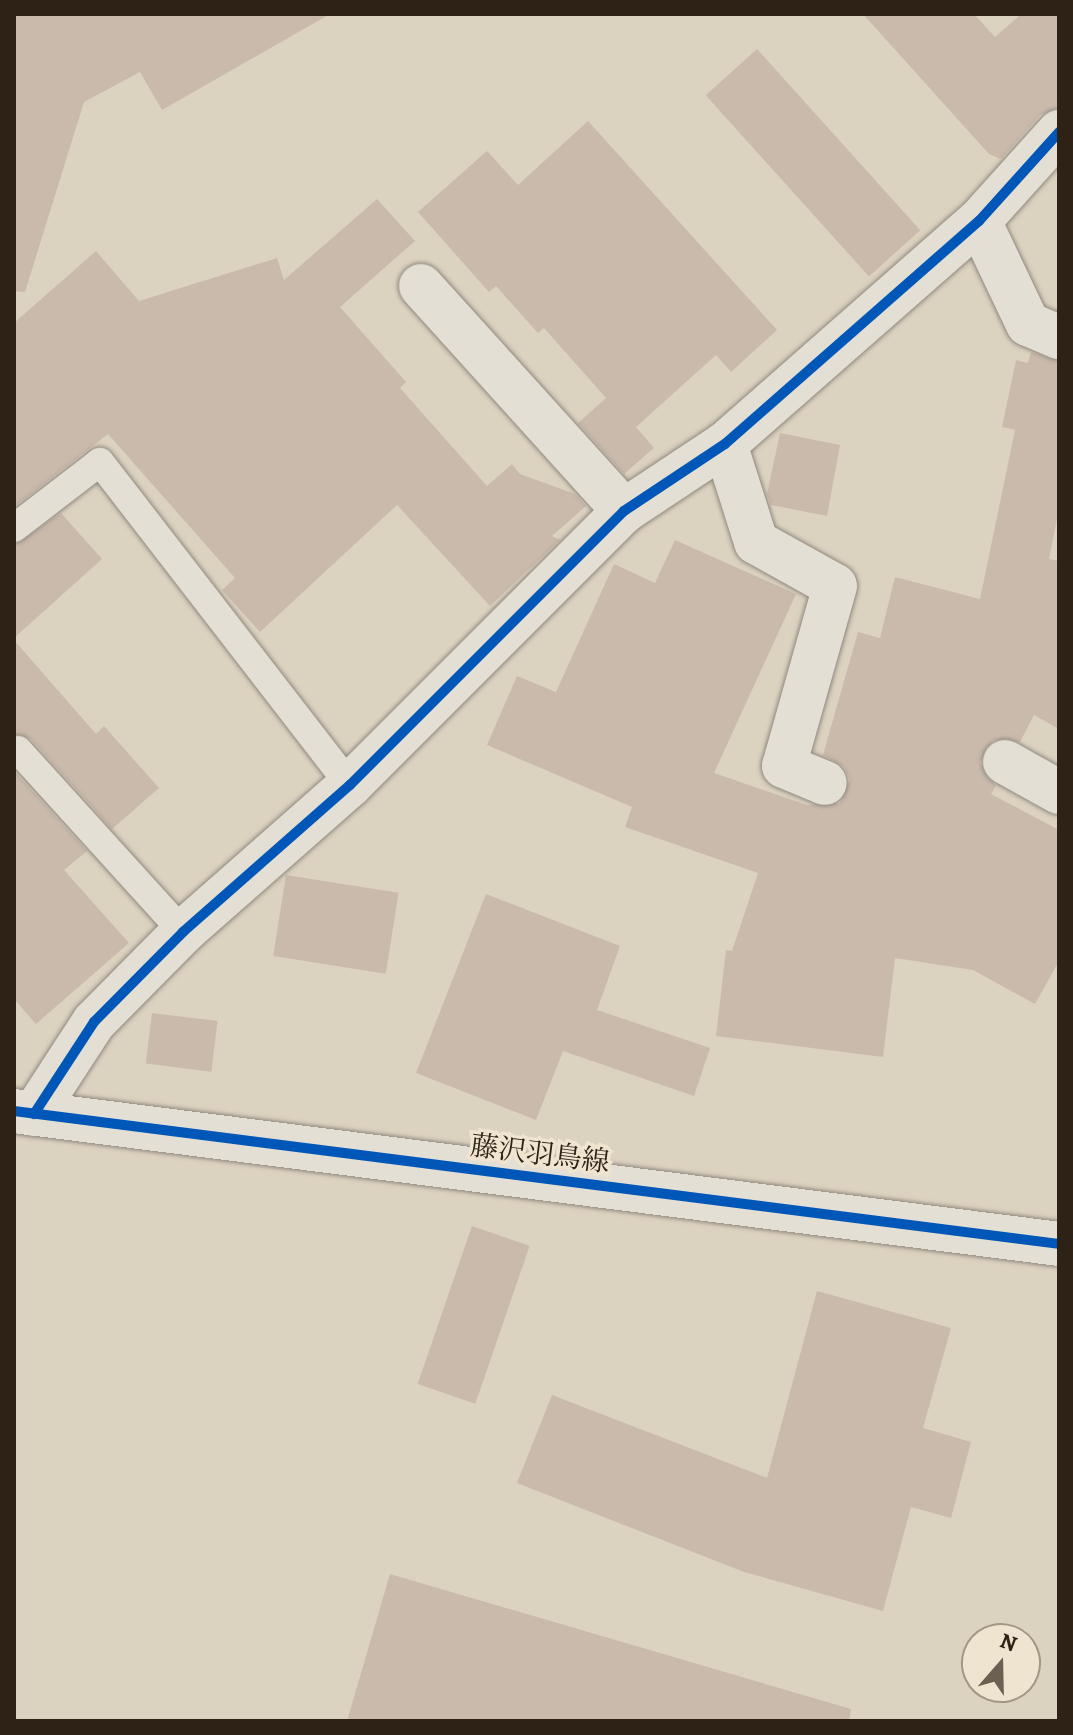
<!DOCTYPE html>
<html>
<head>
<meta charset="utf-8">
<style>
  body { margin:0 }
  #map { position:relative; width:1073px; height:1735px; overflow:hidden; background:#dcd2c0; font-family:Alegreya,"Noto Serif JP",serif }
  div>[style] { position:absolute }
  .building>* { inset:0; background:#cabaac; transform-origin:0 0 }
  .roads { filter:drop-shadow(0 0 2px #90897e) drop-shadow(0 0 2px #90897e) }
  .service>* { height:28px; margin:-14px; padding:0 14px; transform-origin:14px; border-radius:14px; background:#e4dfd5 }
  .minor>* { height:44px; margin:-22px; padding:0 22px; transform-origin:22px; border-radius:22px; background:#e4dfd5 }
  .tertiary>* { height:44px; margin:-22px; padding:0 22px; transform-origin:22px; border-radius:22px; background:#e4dfd5 }
  .cycleway>* { height:10px; margin:-5px; padding:0 5px; transform-origin:5px; border-radius:5px; background:#0057b8 }
  span { translate:-50% -50%; white-space:nowrap; text-align:center; line-height:1.15; -webkit-text-stroke:7px #efe4cf; paint-order:stroke }
  .street-label { font-size:28px; color:#2e2217 }
  .frame { position:absolute; inset:0; border:16px solid #2e2217; pointer-events:none }
  .north { position:absolute; left:961px; top:1623px; width:80px; height:80px; box-sizing:border-box; background:#efe4cf; border:2px solid #a29685; border-radius:50%; rotate:20deg; font-size:22px; font-weight:700; line-height:32px; text-align:center; color:#2e2217 }
  .north::after { content:''; display:block; margin:auto; width:28px; height:36px; background:#6b6052; clip-path:polygon(50% 0,100% 100%,50% 72%,0 100%) }
</style>
</head>
<body>
<div id="map">
  <div class="building">
    <div style="clip-path:polygon(14px 14px,330px 14px,162px 110px,140px 72px,84px 102px,25px 292px,14px 291px)"></div>
    <div style="clip-path:polygon(863px 14px,974px 14px,995px 37px,1021px 14px,1059px 14px,1059px 108px,1040px 115px,1001px 159px,989px 154px)"></div>
    <div style="left:757px;top:49px;width:244px;height:69px;rotate:48deg"></div>
    <div style="clip-path:polygon(588px 121px,777px 330px,731px 372px,716px 355px,636px 427px,654px 448px,624px 474px,578px 423px,606px 398px,544px 328px,538px 333px,496px 286px,489px 292px,418px 212px,487px 151px,518px 185px)"></div>
    <div style="clip-path:polygon(377px 199px,415px 241px,340px 307px,406px 382px,400px 388px,487px 486px,512px 464px,520px 474px,575px 494px,586px 506px,552px 536px,560px 540px,490px 606px,397px 505px,260px 632px,222px 590px,235px 578px,108px 434px,14px 507px,14px 323px,96px 251px,139px 301px,277px 258px,284px 280px)"></div>
    <div style="clip-path:polygon(1031px 352px,1059px 361px,1059px 509px,1049px 559px,1059px 561px,1059px 729px,1034px 715px,1020px 742px,993px 740px,980px 763px,996px 786px,991px 794px,1059px 830px,1059px 961px,1035px 1004px,973px 970px,895px 958px,883px 1057px,716px 1036px,726px 950px,732px 951px,758px 873px,625px 827px,632px 807px,487px 745px,517px 676px,556px 692px,614px 564px,655px 583px,675px 540px,796px 594px,714px 773px,807px 805px,840px 803px,850px 779px,844px 767px,823px 755px,858px 632px,880px 638px,895px 577px,980px 599px,1015px 430px,1002px 427px,1016px 360px,1028px 363px)"></div>
    <div style="clip-path:polygon(780px 433px,840px 445px,827px 516px,771px 505px,767px 494px)"></div>
    <div style="clip-path:polygon(61px 513px,102px 559px,14px 638px,14px 545px)"></div>
    <div style="clip-path:polygon(14px 640px,96px 734px,104px 726px,159px 788px,112px 829px,31px 739px,14px 734px)"></div>
    <div style="clip-path:polygon(14px 771px,87px 851px,64px 870px,129px 943px,36px 1024px,14px 999px)"></div>
    <div style="left:286px;top:875px;width:114px;height:82px;rotate:9deg"></div>
    <div style="clip-path:polygon(486px 894px,620px 946px,597px 1010px,710px 1048px,694px 1096px,563px 1051px,536px 1120px,416px 1073px)"></div>
    <div style="left:152px;top:1013px;width:66px;height:51px;rotate:7deg"></div>
    <div style="left:472px;top:1226px;width:61px;height:167px;rotate:19deg"></div>
    <div style="clip-path:polygon(817px 1291px,951px 1328px,923px 1428px,971px 1442px,951px 1518px,911px 1507px,883px 1611px,744px 1572px,517px 1483px,552px 1395px,767px 1478px)"></div>
    <div style="clip-path:polygon(390px 1574px,851px 1709px,849px 1721px,347px 1721px)"></div>
  </div>
  <div class="roads">
    <div class="service">
      <div style="left:14px;top:528px;width:108px;rotate:-37.5deg"></div>
      <div style="left:100px;top:462px;width:408px;rotate:52.3deg"></div>
      <div style="left:18px;top:750px;width:246px;rotate:47.8deg"></div>
    </div>
    <div class="minor">
      <div style="left:979px;top:221px;width:114px;rotate:64.6deg"></div>
      <div style="left:1028px;top:324px;width:34px;rotate:23deg"></div>
      <div style="left:421px;top:286px;width:303px;rotate:47.9deg"></div>
      <div style="left:725px;top:444px;width:103px;rotate:72.4deg"></div>
      <div style="left:756px;top:542px;width:90px;rotate:29.1deg"></div>
      <div style="left:835px;top:586px;width:187px;rotate:105.8deg"></div>
      <div style="left:784px;top:766px;width:44px;rotate:22.5deg"></div>
      <div style="left:1005px;top:762px;width:62px;rotate:29.1deg"></div>
      <div style="left:34px;top:1114px;width:110px;rotate:-56.9deg"></div>
      <div style="left:94px;top:1022px;width:127px;rotate:-45.3deg"></div>
      <div style="left:183px;top:932px;width:222px;rotate:-41.4deg"></div>
      <div style="left:350px;top:785px;width:387px;rotate:-45deg"></div>
      <div style="left:624px;top:511px;width:121px;rotate:-33.6deg"></div>
      <div style="left:725px;top:444px;width:338px;rotate:-41.3deg"></div>
      <div style="left:979px;top:221px;width:120px;rotate:-48deg"></div>
    </div>
    <div class="tertiary">
      <div style="left:14px;top:1111px;width:1053px;rotate:7.25deg"></div>
    </div>
  </div>
  <div class="cycleway">
    <div style="left:14px;top:1111px;width:1053px;rotate:7.25deg"></div>
    <div style="left:34px;top:1114px;width:110px;rotate:-56.9deg"></div>
    <div style="left:94px;top:1022px;width:127px;rotate:-45.3deg"></div>
    <div style="left:183px;top:932px;width:222px;rotate:-41.4deg"></div>
    <div style="left:350px;top:785px;width:387px;rotate:-45deg"></div>
    <div style="left:624px;top:511px;width:121px;rotate:-33.6deg"></div>
    <div style="left:725px;top:444px;width:338px;rotate:-41.3deg"></div>
    <div style="left:979px;top:221px;width:120px;rotate:-48deg"></div>
  </div>
  <div class="street-label">
    <span style="left:540px;top:1154px;rotate:7deg">藤沢羽鳥線</span>
  </div>
  <div class="frame"></div>
  <div class="north">N</div>
</div>
</body>
</html>
